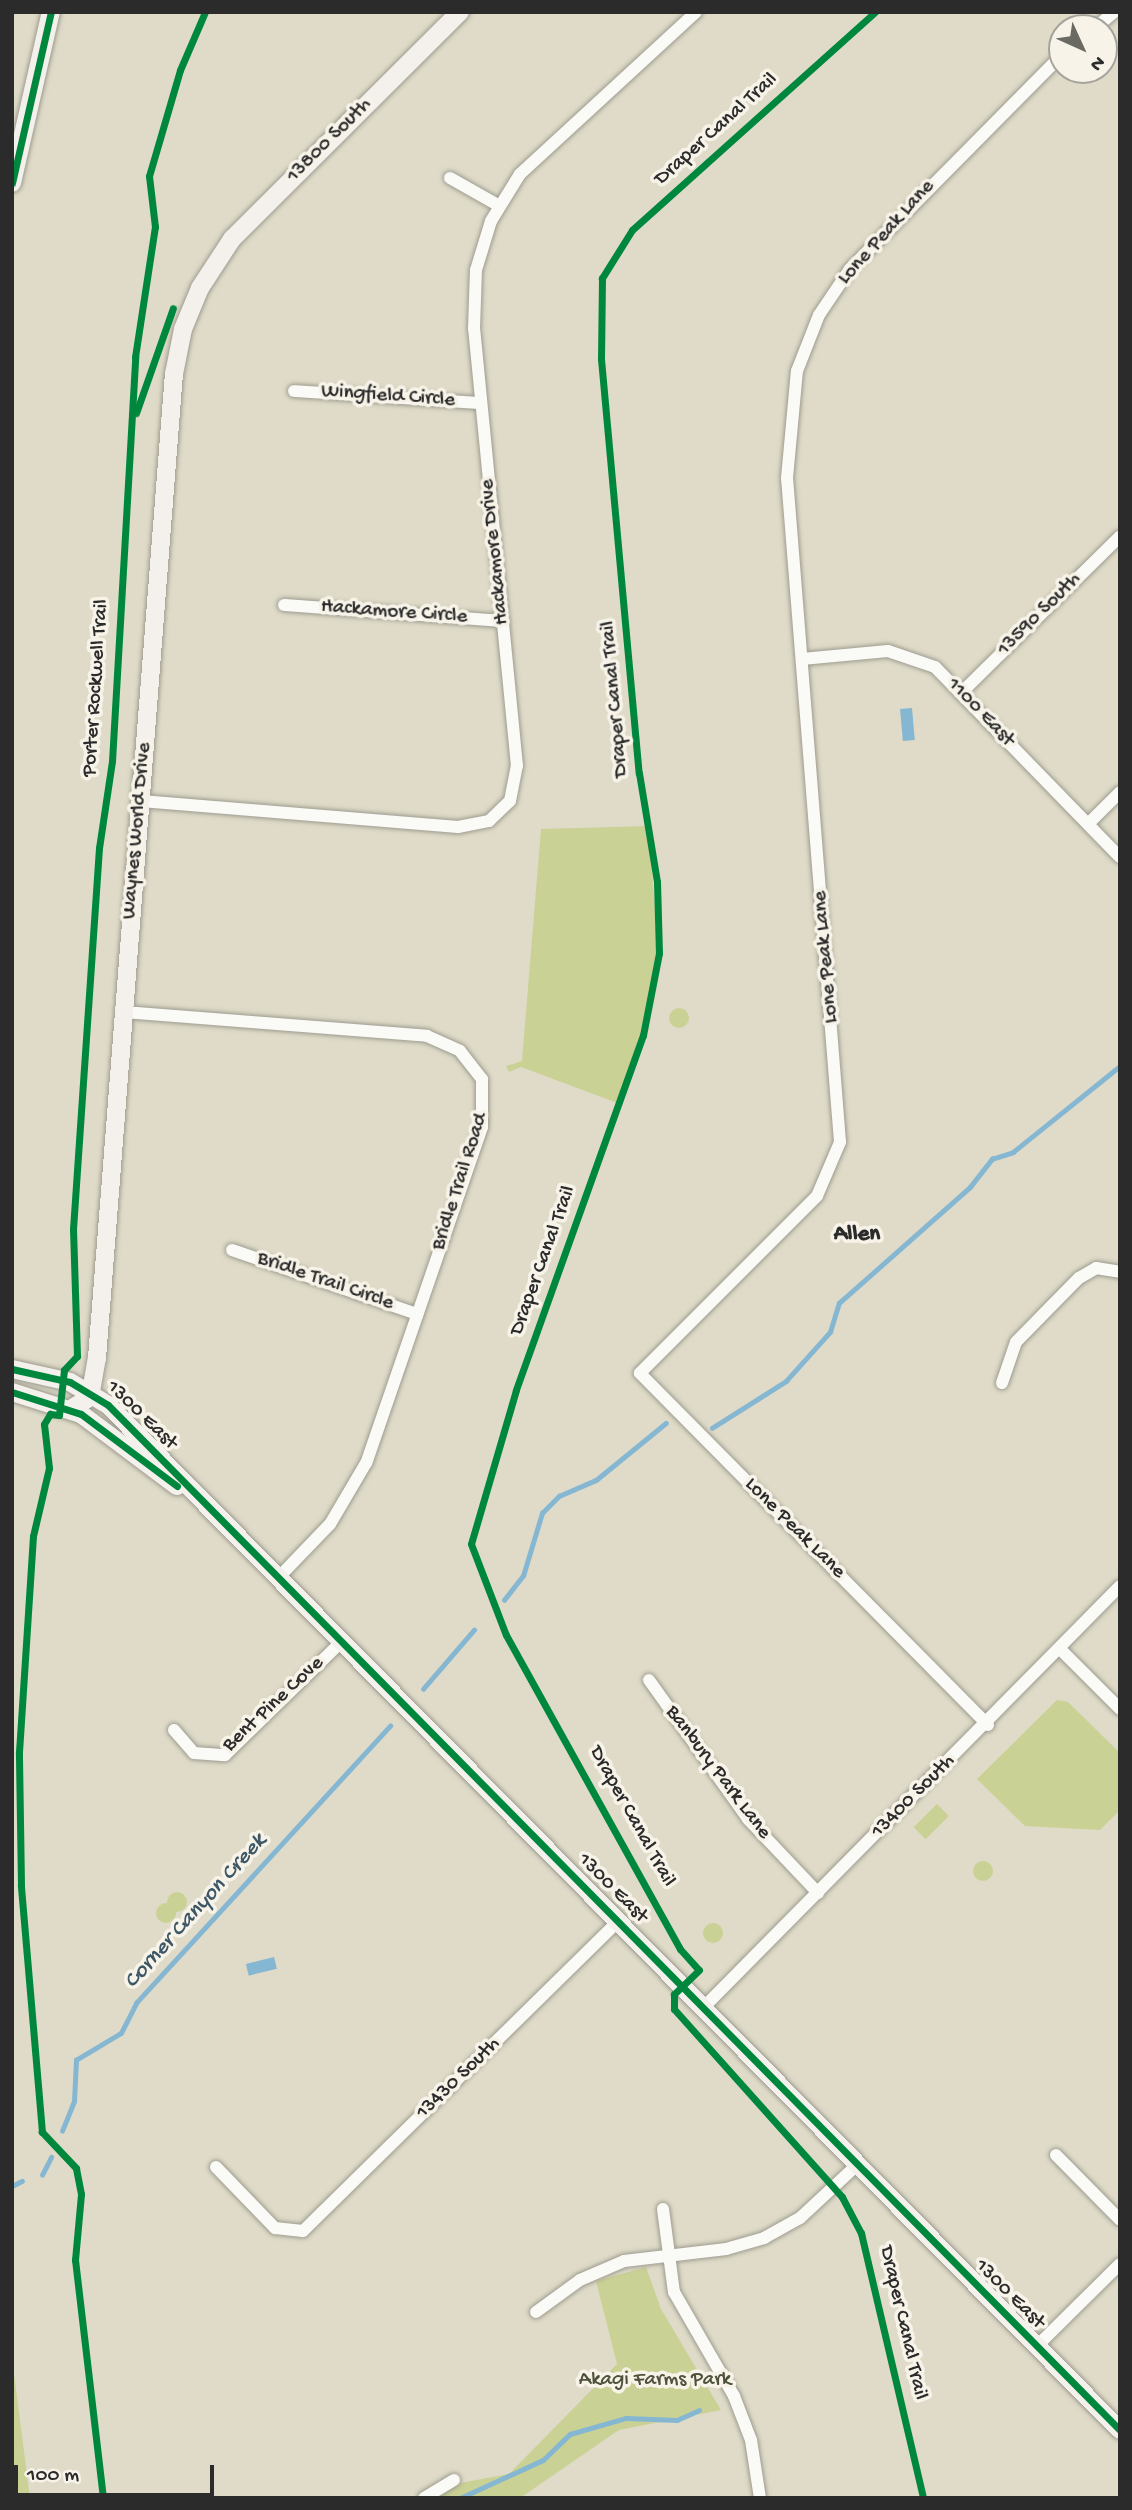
<!DOCTYPE html>
<html>
<head>
<meta charset="utf-8">
<style>
  body { margin:0 }
  #map { position:relative; width:1132px; height:2510px; overflow:hidden; background:#dfdbc8; font-family:"Gochi Hand",sans-serif }
  div>[style] { position:absolute }
  .green>* { inset:0; background:#cad195; transform-origin:0 0 }
  .round { border-radius:50% }
  .water>* { inset:0; background:#85b7d2; transform-origin:0 0 }
  .stream>* { height:4.5px; margin:-2.25px; padding:0 2.25px; transform-origin:2.25px; border-radius:2.25px; background:#85b7d2 }
  .roads { filter:drop-shadow(0 0 2px #9e9c90) drop-shadow(0 0 2px #9e9c90) }
  .street>* { height:12px; margin:-6px; padding:0 6px; transform-origin:6px; border-radius:6px; background:#fafaf7 }
  .secondary>* { height:18px; margin:-9px; padding:0 9px; transform-origin:9px; border-radius:9px; background:#f4f1ed }
  .cycleway>* { height:7px; margin:-3.5px; padding:0 3.5px; transform-origin:3.5px; border-radius:3.5px; background:#00873e }
  span { translate:-50% -50%; white-space:nowrap; text-align:center; line-height:1.15; -webkit-text-stroke:7px #f7f3e8; paint-order:stroke }
  .street-label { font-size:21px; color:#2b2b2b }
  .park-label { font-size:21px; color:#4e523b }
  .neighbourhood-label { font-size:23px; color:#2b2b2b; font-weight:700 }
  .water-label { font-size:23px; color:#3d5767; font-style:italic }
  .frame { position:absolute; inset:0; border:14px solid #2b2b2b; pointer-events:none }
  .north { position:absolute; left:1048px; top:14px; width:70px; height:70px; box-sizing:border-box; background:#f7f3e8; border:2px solid #a5a39c; border-radius:50%; rotate:135deg; font-size:19px; font-weight:700; line-height:28px; text-align:center; color:#2b2b2b }
  .north::after { content:''; display:block; margin:auto; width:24px; height:32px; background:#6a6962; clip-path:polygon(50% 0,100% 100%,50% 72%,0 100%) }
  .scale { position:absolute; left:14px; top:2465px; width:200px; height:32px; box-sizing:border-box; border:4px solid #2b2b2b; border-top:0; padding-left:9px; font-size:21px; line-height:24px; white-space:nowrap; color:#2b2b2b; -webkit-text-stroke:5px #f7f3e8; paint-order:stroke }
</style>
</head>
<body>
<div id="map">
  <div class="green">
    <div style="clip-path:polygon(648px 826px,659px 953px,649px 1015px,620px 1104px,521px 1067px,509px 1072px,506px 1066px,522px 1061px,541px 829px)"></div>
    <div class="round" style="left:669px;top:1008px;width:20px;height:20px"></div>
    <div style="clip-path:polygon(1057px 1700px,1068px 1702px,1120px 1753px,1120px 1810px,1100px 1830px,1025px 1826px,977px 1779px)"></div>
    <div style="left:937px;top:1804px;width:17px;height:33px;rotate:45deg"></div>
    <div class="round" style="left:973px;top:1861px;width:20px;height:20px"></div>
    <div class="round" style="left:167px;top:1892px;width:20px;height:20px"></div>
    <div class="round" style="left:156px;top:1903px;width:20px;height:20px"></div>
    <div class="round" style="left:703px;top:1923px;width:20px;height:20px"></div>
    <div style="clip-path:polygon(646px 2267px,661px 2309px,721px 2410px,619px 2430px,520px 2498px,433px 2498px,460px 2483px,509px 2474px,617px 2364px,596px 2281px)"></div>
    <div style="clip-path:polygon(12px 2358px,30px 2498px,12px 2498px)"></div>
  </div>
  <div class="water">
    <div style="left:912px;top:708px;width:32px;height:12px;rotate:85deg"></div>
    <div style="left:274px;top:1957px;width:12px;height:29px;rotate:76deg"></div>
  </div>
  <div class="stream">
    <div style="left:712px;top:1428px;width:88px;rotate:-32.4deg"></div>
    <div style="left:786px;top:1381px;width:66px;rotate:-48.1deg"></div>
    <div style="left:830px;top:1332px;width:30px;rotate:-73deg"></div>
    <div style="left:839px;top:1303px;width:175px;rotate:-41.5deg"></div>
    <div style="left:970px;top:1187px;width:36px;rotate:-52deg"></div>
    <div style="left:992px;top:1159px;width:22px;rotate:-18deg"></div>
    <div style="left:1013px;top:1152px;width:137px;rotate:-38.8deg"></div>
    <div style="left:504px;top:1600px;width:31px;rotate:-52deg"></div>
    <div style="left:523px;top:1576px;width:66px;rotate:-73.2deg"></div>
    <div style="left:542px;top:1513px;width:24px;rotate:-45deg"></div>
    <div style="left:559px;top:1496px;width:40px;rotate:-23.4deg"></div>
    <div style="left:596px;top:1480px;width:90px;rotate:-39.2deg"></div>
    <div style="left:423px;top:1689px;width:78px;rotate:-49.2deg"></div>
    <div style="left:62px;top:2131px;width:32px;rotate:-68deg"></div>
    <div style="left:74px;top:2101px;width:41px;rotate:-87.2deg"></div>
    <div style="left:76px;top:2060px;width:52px;rotate:-31deg"></div>
    <div style="left:121px;top:2033px;width:34px;rotate:-63deg"></div>
    <div style="left:136px;top:2003px;width:376px;rotate:-47.5deg"></div>
    <div style="left:42px;top:2175px;width:20px;rotate:-63deg"></div>
    <div style="left:12px;top:2186px;width:11px;rotate:-27deg"></div>
    <div style="left:460px;top:2498px;width:91px;rotate:-24.6deg"></div>
    <div style="left:543px;top:2460px;width:37px;rotate:-44deg"></div>
    <div style="left:570px;top:2434px;width:58px;rotate:-15.9deg"></div>
    <div style="left:626px;top:2418px;width:51px;rotate:2.2deg"></div>
    <div style="left:677px;top:2420px;width:24px;rotate:-24deg"></div>
  </div>
  <div class="roads">
    <div class="street">
      <div style="left:1095px;top:28px;width:25px;rotate:-40deg"></div>
      <div style="left:450px;top:178px;width:55px;rotate:29.4deg"></div>
      <div style="left:294px;top:391px;width:187px;rotate:3.7deg"></div>
      <div style="left:284px;top:605px;width:220px;rotate:4.2deg"></div>
      <div style="left:802px;top:659px;width:86px;rotate:-5.3deg"></div>
      <div style="left:888px;top:651px;width:50px;rotate:18.8deg"></div>
      <div style="left:935px;top:667px;width:265px;rotate:45.8deg"></div>
      <div style="left:961px;top:693px;width:223px;rotate:-44.6deg"></div>
      <div style="left:141px;top:801px;width:318px;rotate:4.7deg"></div>
      <div style="left:458px;top:827px;width:32px;rotate:-11deg"></div>
      <div style="left:489px;top:821px;width:29px;rotate:-44deg"></div>
      <div style="left:510px;top:801px;width:36px;rotate:-79deg"></div>
      <div style="left:517px;top:766px;width:439px;rotate:-95.6deg"></div>
      <div style="left:474px;top:329px;width:59px;rotate:-88.1deg"></div>
      <div style="left:476px;top:270px;width:51px;rotate:-73deg"></div>
      <div style="left:491px;top:221px;width:55px;rotate:-58.3deg"></div>
      <div style="left:520px;top:174px;width:239px;rotate:-42.6deg"></div>
      <div style="left:1088px;top:824px;width:45px;rotate:-45deg"></div>
      <div style="left:124px;top:1012px;width:304px;rotate:4.5deg"></div>
      <div style="left:427px;top:1036px;width:36px;rotate:24deg"></div>
      <div style="left:460px;top:1051px;width:36px;rotate:52deg"></div>
      <div style="left:482px;top:1079px;width:48px;rotate:90deg"></div>
      <div style="left:482px;top:1127px;width:355px;rotate:109deg"></div>
      <div style="left:366px;top:1463px;width:71px;rotate:120.5deg"></div>
      <div style="left:330px;top:1524px;width:74px;rotate:133.9deg"></div>
      <div style="left:232px;top:1250px;width:196px;rotate:19.1deg"></div>
      <div style="left:1002px;top:1383px;width:43px;rotate:-71.1deg"></div>
      <div style="left:1016px;top:1342px;width:90px;rotate:-45.5deg"></div>
      <div style="left:1079px;top:1278px;width:20px;rotate:-30deg"></div>
      <div style="left:1096px;top:1268px;width:24px;rotate:9deg"></div>
      <div style="left:1060px;top:1649px;width:85px;rotate:45deg"></div>
      <div style="left:649px;top:1680px;width:171px;rotate:54.5deg"></div>
      <div style="left:748px;top:1819px;width:102px;rotate:46.6deg"></div>
      <div style="left:988px;top:1725px;width:495px;rotate:-134.7deg"></div>
      <div style="left:640px;top:1373px;width:250px;rotate:-45deg"></div>
      <div style="left:817px;top:1196px;width:59px;rotate:-66.9deg"></div>
      <div style="left:840px;top:1142px;width:666px;rotate:-94.56deg"></div>
      <div style="left:787px;top:478px;width:107px;rotate:-84.7deg"></div>
      <div style="left:797px;top:371px;width:60px;rotate:-68.6deg"></div>
      <div style="left:819px;top:315px;width:55px;rotate:-56deg"></div>
      <div style="left:850px;top:269px;width:301px;rotate:-45.3deg"></div>
      <div style="left:174px;top:1730px;width:30px;rotate:49deg"></div>
      <div style="left:194px;top:1753px;width:31px;rotate:4deg"></div>
      <div style="left:225px;top:1755px;width:161px;rotate:-44.2deg"></div>
      <div style="left:705px;top:2006px;width:590px;rotate:-45.34deg"></div>
      <div style="left:1056px;top:2155px;width:91px;rotate:45.4deg"></div>
      <div style="left:216px;top:2167px;width:85px;rotate:46deg"></div>
      <div style="left:275px;top:2228px;width:28px;rotate:6deg"></div>
      <div style="left:303px;top:2231px;width:443px;rotate:-44.5deg"></div>
      <div style="left:663px;top:2209px;width:84px;rotate:82.5deg"></div>
      <div style="left:674px;top:2292px;width:120px;rotate:60deg"></div>
      <div style="left:734px;top:2396px;width:47px;rotate:68.9deg"></div>
      <div style="left:751px;top:2440px;width:59px;rotate:81.2deg"></div>
      <div style="left:536px;top:2312px;width:54px;rotate:-36deg"></div>
      <div style="left:580px;top:2280px;width:48px;rotate:-23.4deg"></div>
      <div style="left:624px;top:2261px;width:103px;rotate:-6.7deg"></div>
      <div style="left:726px;top:2249px;width:40px;rotate:-16deg"></div>
      <div style="left:764px;top:2238px;width:41px;rotate:-29.1deg"></div>
      <div style="left:800px;top:2218px;width:76px;rotate:-42.9deg"></div>
      <div style="left:1036px;top:2347px;width:118px;rotate:-44.7deg"></div>
      <div style="left:424px;top:2498px;width:35px;rotate:-31deg"></div>
    </div>
    <div class="secondary">
      <div style="left:12px;top:183px;width:175px;rotate:-77.2deg"></div>
      <div style="left:12px;top:1369px;width:59px;rotate:12.6deg"></div>
      <div style="left:70px;top:1382px;width:44px;rotate:31.2deg"></div>
      <div style="left:108px;top:1405px;width:1440px;rotate:45.37deg"></div>
      <div style="left:12px;top:1392px;width:72px;rotate:17.7deg"></div>
      <div style="left:81px;top:1414px;width:120px;rotate:36.9deg"></div>
      <div style="left:71px;top:1409px;width:22px;rotate:-32deg"></div>
      <div style="left:90px;top:1397px;width:40px;rotate:-80deg"></div>
      <div style="left:97px;top:1358px;width:987px;rotate:-85.53deg"></div>
      <div style="left:174px;top:374px;width:46px;rotate:-78.7deg"></div>
      <div style="left:183px;top:329px;width:44px;rotate:-67.5deg"></div>
      <div style="left:200px;top:288px;width:59px;rotate:-56.9deg"></div>
      <div style="left:232px;top:239px;width:322px;rotate:-44.9deg"></div>
    </div>
  </div>
  <div class="cycleway">
    <div style="left:875px;top:12px;width:326px;rotate:138.1deg"></div>
    <div style="left:632px;top:230px;width:57px;rotate:122deg"></div>
    <div style="left:602px;top:278px;width:81px;rotate:90.7deg"></div>
    <div style="left:601px;top:359px;width:416px;rotate:84.8deg"></div>
    <div style="left:639px;top:773px;width:110px;rotate:80.6deg"></div>
    <div style="left:657px;top:882px;width:71px;rotate:88.4deg"></div>
    <div style="left:659px;top:953px;width:84px;rotate:101deg"></div>
    <div style="left:643px;top:1035px;width:377px;rotate:109.7deg"></div>
    <div style="left:516px;top:1390px;width:160px;rotate:106.3deg"></div>
    <div style="left:471px;top:1544px;width:97px;rotate:69deg"></div>
    <div style="left:506px;top:1635px;width:359px;rotate:61deg"></div>
    <div style="left:680px;top:1949px;width:28px;rotate:48deg"></div>
    <div style="left:699px;top:1970px;width:35px;rotate:136deg"></div>
    <div style="left:674px;top:1994px;width:15px;rotate:90deg"></div>
    <div style="left:674px;top:2009px;width:252px;rotate:48.2deg"></div>
    <div style="left:842px;top:2197px;width:41px;rotate:62.2deg"></div>
    <div style="left:861px;top:2233px;width:272px;rotate:76.8deg"></div>
    <div style="left:12px;top:183px;width:175px;rotate:-77.2deg"></div>
    <div style="left:136px;top:413px;width:111px;rotate:-70.6deg"></div>
    <div style="left:12px;top:1369px;width:59px;rotate:12.6deg"></div>
    <div style="left:70px;top:1382px;width:44px;rotate:31.2deg"></div>
    <div style="left:108px;top:1405px;width:1440px;rotate:45.37deg"></div>
    <div style="left:12px;top:1392px;width:72px;rotate:17.7deg"></div>
    <div style="left:81px;top:1414px;width:120px;rotate:36.9deg"></div>
    <div style="left:103px;top:2498px;width:240px;rotate:-96.7deg"></div>
    <div style="left:75px;top:2260px;width:66px;rotate:-84.8deg"></div>
    <div style="left:81px;top:2194px;width:26px;rotate:-101deg"></div>
    <div style="left:76px;top:2168px;width:50px;rotate:-133.4deg"></div>
    <div style="left:42px;top:2132px;width:248px;rotate:-94.9deg"></div>
    <div style="left:21px;top:1885px;width:133px;rotate:-90.9deg"></div>
    <div style="left:19px;top:1752px;width:216px;rotate:-86.3deg"></div>
    <div style="left:33px;top:1536px;width:70px;rotate:-76.8deg"></div>
    <div style="left:49px;top:1468px;width:44px;rotate:-96.5deg"></div>
    <div style="left:44px;top:1424px;width:12px;rotate:-59deg"></div>
    <div style="left:50px;top:1414px;width:9px;rotate:6deg"></div>
    <div style="left:59px;top:1415px;width:45px;rotate:-83.7deg"></div>
    <div style="left:64px;top:1370px;width:19px;rotate:-47deg"></div>
    <div style="left:77px;top:1356px;width:127px;rotate:-91.8deg"></div>
    <div style="left:73px;top:1229px;width:382px;rotate:-86.1deg"></div>
    <div style="left:99px;top:848px;width:88px;rotate:-81.5deg"></div>
    <div style="left:112px;top:761px;width:405px;rotate:-86.7deg"></div>
    <div style="left:135px;top:357px;width:132px;rotate:-81.3deg"></div>
    <div style="left:155px;top:227px;width:51px;rotate:-96.7deg"></div>
    <div style="left:149px;top:176px;width:110px;rotate:-73.7deg"></div>
    <div style="left:180px;top:70px;width:63px;rotate:-66.7deg"></div>
  </div>
  <div class="street-label">
    <span style="left:717px;top:130px;rotate:-42deg">Draper Canal Trail</span>
    <span style="left:330px;top:141px;rotate:-45deg">13800 South</span>
    <span style="left:887px;top:233px;rotate:-48deg">Lone Peak Lane</span>
    <span style="left:388px;top:397px;rotate:4deg">Wingfield Circle</span>
    <span style="left:496px;top:552px;rotate:-96deg">Hackamore Drive</span>
    <span style="left:394px;top:613px;rotate:4deg">Hackamore Circle</span>
    <span style="left:1040px;top:615px;rotate:-45deg">13590 South</span>
    <span style="left:97px;top:688px;rotate:-86deg">Porter Rockwell Trail</span>
    <span style="left:616px;top:699px;rotate:-95deg">Draper Canal Trail</span>
    <span style="left:980px;top:713px;rotate:46deg">1100 East</span>
    <span style="left:138px;top:831px;rotate:-85deg">Waynes World Drive</span>
    <span style="left:827px;top:957px;rotate:-95deg">Lone Peak Lane</span>
    <span style="left:461px;top:1182px;rotate:-72deg">Bridle Trail Road</span>
    <span style="left:544px;top:1261px;rotate:-70deg">Draper Canal Trail</span>
    <span style="left:325px;top:1282px;rotate:19deg">Bridle Trail Circle</span>
    <span style="left:141px;top:1416px;rotate:44deg">1300 East</span>
    <span style="left:794px;top:1529px;rotate:45deg">Lone Peak Lane</span>
    <span style="left:274px;top:1705px;rotate:-43deg">Bent Pine Cove</span>
    <span style="left:717px;top:1773px;rotate:53deg">Banbury Park Lane</span>
    <span style="left:914px;top:1797px;rotate:-45deg">13400 South</span>
    <span style="left:631px;top:1817px;rotate:61deg">Draper Canal Trail</span>
    <span style="left:612px;top:1889px;rotate:45deg">1300 East</span>
    <span style="left:459px;top:2079px;rotate:-44deg">13430 South</span>
    <span style="left:1009px;top:2295px;rotate:45deg">1300 East</span>
    <span style="left:902px;top:2323px;rotate:77deg">Draper Canal Trail</span>
  </div>
  <div class="park-label">
    <span style="left:655px;top:2381px">Akagi Farms Park</span>
  </div>
  <div class="neighbourhood-label">
    <span style="left:857px;top:1235px">Allen</span>
  </div>
  <div class="water-label">
    <span style="left:196px;top:1912px;rotate:-48deg">Corner Canyon Creek</span>
  </div>
  <div class="frame"></div>
  <div class="north">N</div>
  <div class="scale">100 m</div>
</div>
</body>
</html>
